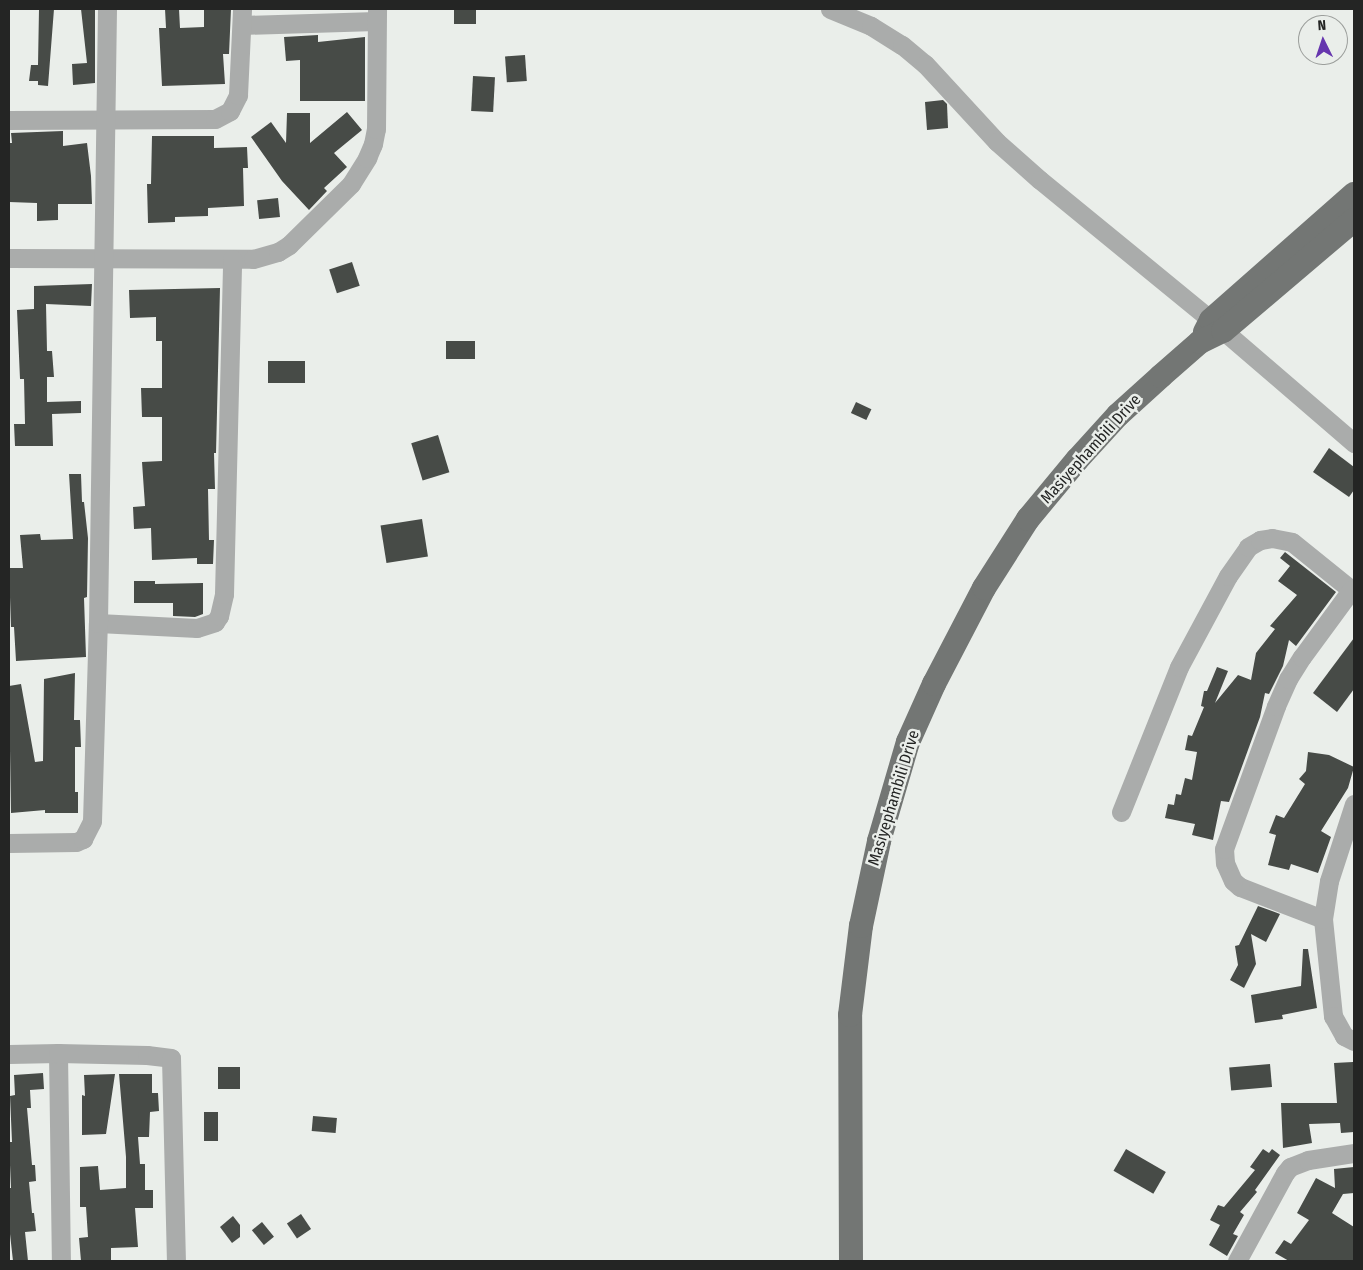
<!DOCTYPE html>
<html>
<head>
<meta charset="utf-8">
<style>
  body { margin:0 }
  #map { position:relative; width:1363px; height:1270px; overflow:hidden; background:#eaeeea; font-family:"Fira Sans Condensed",sans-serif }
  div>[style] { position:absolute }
  .building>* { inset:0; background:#474b47; transform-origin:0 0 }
  .minor>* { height:19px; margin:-9.5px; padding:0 9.5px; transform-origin:9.5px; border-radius:9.5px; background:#aaacab }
  .major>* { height:24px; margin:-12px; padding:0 12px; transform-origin:12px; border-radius:12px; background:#737674 }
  span { translate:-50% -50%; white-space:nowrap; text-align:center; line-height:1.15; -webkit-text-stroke:5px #eaeeea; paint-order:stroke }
  .street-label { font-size:16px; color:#242524 }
  .frame { position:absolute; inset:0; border:10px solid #242524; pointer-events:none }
  .north { position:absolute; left:1298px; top:15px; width:50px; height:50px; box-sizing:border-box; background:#eaeeea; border:1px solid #9b9e9b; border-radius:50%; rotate:356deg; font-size:14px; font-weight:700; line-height:20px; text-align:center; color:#242524 }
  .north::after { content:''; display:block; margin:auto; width:18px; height:22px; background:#6636ae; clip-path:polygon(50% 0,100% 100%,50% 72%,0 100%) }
</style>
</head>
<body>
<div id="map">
  <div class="building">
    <div style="clip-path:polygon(39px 9px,54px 9px,48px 86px,38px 85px,38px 81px,29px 81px,31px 65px,38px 65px)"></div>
    <div style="clip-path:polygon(81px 9px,95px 9px,95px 83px,73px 85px,72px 64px,87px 63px)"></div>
    <div style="clip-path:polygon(165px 9px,179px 9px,180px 28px,204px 27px,204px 9px,231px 9px,229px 54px,223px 54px,225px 84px,162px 86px,159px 28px,166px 28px)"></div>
    <div style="left:454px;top:9px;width:22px;height:15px"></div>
    <div style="clip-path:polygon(318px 35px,318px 42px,365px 37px,365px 101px,300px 101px,300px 60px,286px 61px,284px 37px)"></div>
    <div style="left:525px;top:55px;width:26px;height:20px;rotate:86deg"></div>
    <div style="left:473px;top:76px;width:22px;height:35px;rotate:3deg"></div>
    <div style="clip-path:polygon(943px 100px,947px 104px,948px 128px,927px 130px,925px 102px)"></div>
    <div style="clip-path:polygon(347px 112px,362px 130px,334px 153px,347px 167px,324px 188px,327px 191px,309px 210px,282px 181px,251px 137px,271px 122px,286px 143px,287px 113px,310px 113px,310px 143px)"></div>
    <div style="clip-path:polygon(63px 131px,63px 146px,87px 143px,91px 176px,92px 204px,58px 204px,58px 220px,37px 221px,37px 203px,9px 202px,9px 143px,12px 143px,11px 133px)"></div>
    <div style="clip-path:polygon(152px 136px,214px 136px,214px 148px,247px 147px,248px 168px,243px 168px,244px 206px,208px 208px,208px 216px,175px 217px,175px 222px,148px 223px,147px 184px,151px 184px)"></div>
    <div style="left:278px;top:198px;width:19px;height:21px;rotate:84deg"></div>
    <div style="left:352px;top:262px;width:25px;height:24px;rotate:72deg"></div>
    <div style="clip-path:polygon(92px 284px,91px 306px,46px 304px,47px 351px,52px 351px,54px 377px,47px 377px,47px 402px,81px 401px,81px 413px,52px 414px,53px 446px,15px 446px,14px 424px,25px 424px,24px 379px,20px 379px,17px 310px,34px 309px,34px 286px)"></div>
    <div style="clip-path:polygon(220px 288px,216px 453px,214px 453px,215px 489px,208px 489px,209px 540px,214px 540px,213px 564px,197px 564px,197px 558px,152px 560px,151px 528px,134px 529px,133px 507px,145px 506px,142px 462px,162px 461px,162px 417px,142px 417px,141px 388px,162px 388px,162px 341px,156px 341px,156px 317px,130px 318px,129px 290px)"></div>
    <div style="left:475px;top:341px;width:18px;height:29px;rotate:90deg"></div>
    <div style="left:268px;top:361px;width:37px;height:22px"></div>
    <div style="left:856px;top:402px;width:17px;height:12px;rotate:25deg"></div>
    <div style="left:438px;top:435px;width:39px;height:28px;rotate:73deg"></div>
    <div style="clip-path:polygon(1329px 448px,1354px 467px,1354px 490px,1349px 497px,1313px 472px)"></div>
    <div style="clip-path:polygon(69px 474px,81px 474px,82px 502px,84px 502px,88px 538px,87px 597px,84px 598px,86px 657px,16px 661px,14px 627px,11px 627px,9px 568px,23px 568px,20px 535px,40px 534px,41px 540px,73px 539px)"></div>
    <div style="left:422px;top:519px;width:38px;height:42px;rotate:81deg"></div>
    <div style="clip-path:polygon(1285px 552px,1336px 592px,1296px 646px,1289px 640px,1283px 666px,1269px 694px,1265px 693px,1260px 717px,1229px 802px,1221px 801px,1213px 840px,1192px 835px,1195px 824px,1165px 818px,1168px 804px,1174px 805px,1176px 794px,1181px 795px,1185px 778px,1192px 780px,1197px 752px,1185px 750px,1188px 735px,1192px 736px,1204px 707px,1201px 706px,1204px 691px,1207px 691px,1217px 667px,1228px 671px,1215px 703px,1238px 675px,1251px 680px,1256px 653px,1275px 629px,1270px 626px,1297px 595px,1278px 581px,1290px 566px,1280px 558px)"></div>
    <div style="clip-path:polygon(134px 581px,155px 581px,155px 584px,203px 583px,203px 614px,195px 617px,173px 616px,173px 603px,134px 603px)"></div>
    <div style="clip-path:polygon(1354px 638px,1354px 689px,1337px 712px,1313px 693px)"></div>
    <div style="clip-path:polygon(75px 673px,74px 720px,80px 720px,81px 747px,75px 747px,75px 792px,78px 792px,78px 813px,45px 813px,45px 810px,11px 813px,9px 686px,21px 684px,35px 762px,43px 761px,44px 679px)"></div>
    <div style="clip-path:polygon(1308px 752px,1329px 755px,1354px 767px,1348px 788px,1321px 831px,1331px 837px,1318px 873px,1291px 864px,1289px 870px,1268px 865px,1276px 835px,1269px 833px,1276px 815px,1284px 818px,1305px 784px,1299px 779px,1306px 771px)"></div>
    <div style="clip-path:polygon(1258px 906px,1280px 914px,1266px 942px,1251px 934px,1256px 964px,1244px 988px,1230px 980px,1238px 965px,1235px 946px,1239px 945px)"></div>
    <div style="clip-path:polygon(1303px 949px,1308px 949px,1317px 1008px,1282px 1015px,1283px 1019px,1255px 1023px,1251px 995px,1301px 986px)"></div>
    <div style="clip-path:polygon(1353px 1062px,1354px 1132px,1341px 1133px,1340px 1123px,1309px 1124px,1312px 1143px,1283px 1148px,1281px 1103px,1337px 1103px,1334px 1063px)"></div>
    <div style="left:1270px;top:1064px;width:23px;height:41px;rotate:85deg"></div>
    <div style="left:240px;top:1067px;width:22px;height:22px;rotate:90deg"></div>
    <div style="clip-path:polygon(43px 1073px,44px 1089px,30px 1090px,31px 1108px,27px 1108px,32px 1165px,35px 1165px,36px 1181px,29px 1182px,32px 1213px,34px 1213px,36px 1231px,25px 1232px,28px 1261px,13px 1261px,9px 1225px,9px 1188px,11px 1188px,9px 1142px,12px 1142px,10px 1096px,15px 1095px,14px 1075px)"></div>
    <div style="clip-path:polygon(115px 1074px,106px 1134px,82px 1135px,82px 1095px,85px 1096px,84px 1075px)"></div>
    <div style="clip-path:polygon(119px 1074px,152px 1074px,152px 1093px,158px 1093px,159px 1111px,150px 1112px,149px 1137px,138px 1137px,140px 1164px,145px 1164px,145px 1190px,153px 1190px,153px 1208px,135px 1208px,138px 1247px,111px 1248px,111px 1261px,81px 1261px,79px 1238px,88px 1237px,86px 1207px,80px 1207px,80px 1167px,98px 1166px,100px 1190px,126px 1188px,126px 1157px)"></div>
    <div style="left:204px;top:1112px;width:14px;height:29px"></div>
    <div style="left:313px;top:1116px;width:24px;height:15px;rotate:5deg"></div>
    <div style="left:1126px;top:1149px;width:46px;height:25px;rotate:30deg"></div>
    <div style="clip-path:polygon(1263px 1149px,1269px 1153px,1272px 1149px,1280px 1155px,1255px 1190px,1257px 1192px,1240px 1212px,1244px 1215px,1233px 1234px,1238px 1236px,1227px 1256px,1209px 1245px,1220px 1225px,1210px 1220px,1218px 1205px,1224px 1207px,1255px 1170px,1250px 1167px)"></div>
    <div style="clip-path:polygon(1354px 1167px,1354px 1193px,1343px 1194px,1332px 1213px,1354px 1227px,1354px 1261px,1289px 1261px,1275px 1253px,1284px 1240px,1291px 1244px,1309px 1220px,1297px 1213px,1316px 1178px,1335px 1188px,1334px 1169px)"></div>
    <div style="left:301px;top:1214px;width:18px;height:17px;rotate:56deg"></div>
    <div style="clip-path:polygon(233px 1216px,240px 1225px,240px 1237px,232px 1243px,220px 1227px)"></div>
    <div style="left:262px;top:1222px;width:19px;height:13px;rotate:51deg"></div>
  </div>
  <div class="minor">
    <div style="left:830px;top:9px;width:44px;rotate:22.5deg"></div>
    <div style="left:871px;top:26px;width:36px;rotate:32deg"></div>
    <div style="left:902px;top:45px;width:30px;rotate:40deg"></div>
    <div style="left:925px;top:64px;width:106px;rotate:47.3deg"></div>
    <div style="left:997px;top:142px;width:57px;rotate:41.5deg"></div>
    <div style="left:1040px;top:180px;width:221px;rotate:39.3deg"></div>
    <div style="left:1211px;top:320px;width:189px;rotate:40.7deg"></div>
    <div style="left:242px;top:25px;width:134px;rotate:-1.7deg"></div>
    <div style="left:9px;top:120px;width:206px;rotate:-0.3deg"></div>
    <div style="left:215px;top:119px;width:17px;rotate:-28deg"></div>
    <div style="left:230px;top:111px;width:18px;rotate:-63deg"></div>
    <div style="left:238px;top:95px;width:86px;rotate:-87.3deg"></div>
    <div style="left:9px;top:258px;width:244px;rotate:0.2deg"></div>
    <div style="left:253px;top:259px;width:26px;rotate:-16deg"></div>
    <div style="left:278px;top:252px;width:13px;rotate:-32deg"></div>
    <div style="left:289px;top:245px;width:87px;rotate:-44.5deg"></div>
    <div style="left:351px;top:184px;width:31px;rotate:-58deg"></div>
    <div style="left:367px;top:158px;width:15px;rotate:-67deg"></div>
    <div style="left:373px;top:144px;width:15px;rotate:-79deg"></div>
    <div style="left:376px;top:129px;width:120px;rotate:-89.5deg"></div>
    <div style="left:98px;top:623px;width:99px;rotate:2.9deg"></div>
    <div style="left:197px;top:628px;width:19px;rotate:-18deg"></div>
    <div style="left:215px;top:622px;width:7px;rotate:-56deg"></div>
    <div style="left:219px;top:616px;width:23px;rotate:-77deg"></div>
    <div style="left:224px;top:594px;width:335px;rotate:-88.6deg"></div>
    <div style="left:1354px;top:804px;width:81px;rotate:108deg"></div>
    <div style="left:1329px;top:881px;width:38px;rotate:99deg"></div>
    <div style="left:1323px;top:919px;width:98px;rotate:84.1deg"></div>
    <div style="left:1333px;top:1016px;width:23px;rotate:61deg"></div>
    <div style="left:1344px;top:1036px;width:11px;rotate:27deg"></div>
    <div style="left:1121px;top:812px;width:156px;rotate:-68.2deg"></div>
    <div style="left:1179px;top:667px;width:103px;rotate:-61.7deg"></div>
    <div style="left:1228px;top:576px;width:35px;rotate:-55deg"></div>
    <div style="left:1248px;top:547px;width:14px;rotate:-30deg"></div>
    <div style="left:1260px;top:540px;width:12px;rotate:-9deg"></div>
    <div style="left:1272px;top:538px;width:20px;rotate:11deg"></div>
    <div style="left:1292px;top:542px;width:80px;rotate:38.9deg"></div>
    <div style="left:9px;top:843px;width:67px;rotate:-0.9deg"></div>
    <div style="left:76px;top:842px;width:8px;rotate:-23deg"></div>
    <div style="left:83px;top:839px;width:20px;rotate:-63deg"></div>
    <div style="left:92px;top:821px;width:198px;rotate:-88.3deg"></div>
    <div style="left:98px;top:623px;width:614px;rotate:-89.16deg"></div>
    <div style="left:1323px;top:919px;width:89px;rotate:-158.9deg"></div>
    <div style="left:1240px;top:887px;width:9px;rotate:-139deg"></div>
    <div style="left:1233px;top:881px;width:20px;rotate:-114deg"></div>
    <div style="left:1225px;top:863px;width:14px;rotate:-94deg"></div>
    <div style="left:1224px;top:849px;width:152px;rotate:-70deg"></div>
    <div style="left:1276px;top:706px;width:30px;rotate:-66deg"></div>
    <div style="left:1288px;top:679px;width:26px;rotate:-58deg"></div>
    <div style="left:1302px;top:657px;width:83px;rotate:-53.8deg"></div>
    <div style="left:58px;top:1053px;width:208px;rotate:89.2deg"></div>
    <div style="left:9px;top:1054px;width:49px;rotate:-1.2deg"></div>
    <div style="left:58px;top:1053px;width:89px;rotate:1.3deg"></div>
    <div style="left:147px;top:1055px;width:24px;rotate:7deg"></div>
    <div style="left:171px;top:1058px;width:203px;rotate:88.6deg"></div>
    <div style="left:1237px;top:1261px;width:100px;rotate:-61.4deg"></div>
    <div style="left:1285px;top:1173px;width:8px;rotate:-50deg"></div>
    <div style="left:1290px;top:1167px;width:19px;rotate:-21deg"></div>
    <div style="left:1308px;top:1160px;width:47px;rotate:-8.7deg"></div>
  </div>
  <div class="major">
    <div style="left:1205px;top:332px;width:13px;rotate:-63deg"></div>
    <div style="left:1211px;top:320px;width:191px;rotate:-41.4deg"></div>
    <div style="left:851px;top:1261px;width:246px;rotate:-90.2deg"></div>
    <div style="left:850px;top:1015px;width:90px;rotate:-83deg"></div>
    <div style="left:861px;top:926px;width:87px;rotate:-78deg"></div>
    <div style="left:879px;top:841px;width:103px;rotate:-73.7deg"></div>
    <div style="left:908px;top:742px;width:64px;rotate:-65.9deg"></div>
    <div style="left:934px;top:684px;width:108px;rotate:-62.5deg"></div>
    <div style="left:984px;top:588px;width:82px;rotate:-57.5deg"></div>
    <div style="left:1028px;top:519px;width:77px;rotate:-50.3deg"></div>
    <div style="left:1077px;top:460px;width:61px;rotate:-47.7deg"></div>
    <div style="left:1118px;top:415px;width:58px;rotate:-42.2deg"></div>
    <div style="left:1161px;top:376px;width:52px;rotate:-41.1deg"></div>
    <div style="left:1200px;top:342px;width:25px;rotate:-26deg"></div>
    <div style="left:1223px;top:331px;width:172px;rotate:-40.3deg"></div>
  </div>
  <div class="street-label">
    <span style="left:1091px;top:449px;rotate:-48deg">Masiyephambili Drive</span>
    <span style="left:894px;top:798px;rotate:-73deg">Masiyephambili Drive</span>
  </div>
  <div class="frame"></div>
  <div class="north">N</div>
</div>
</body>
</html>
